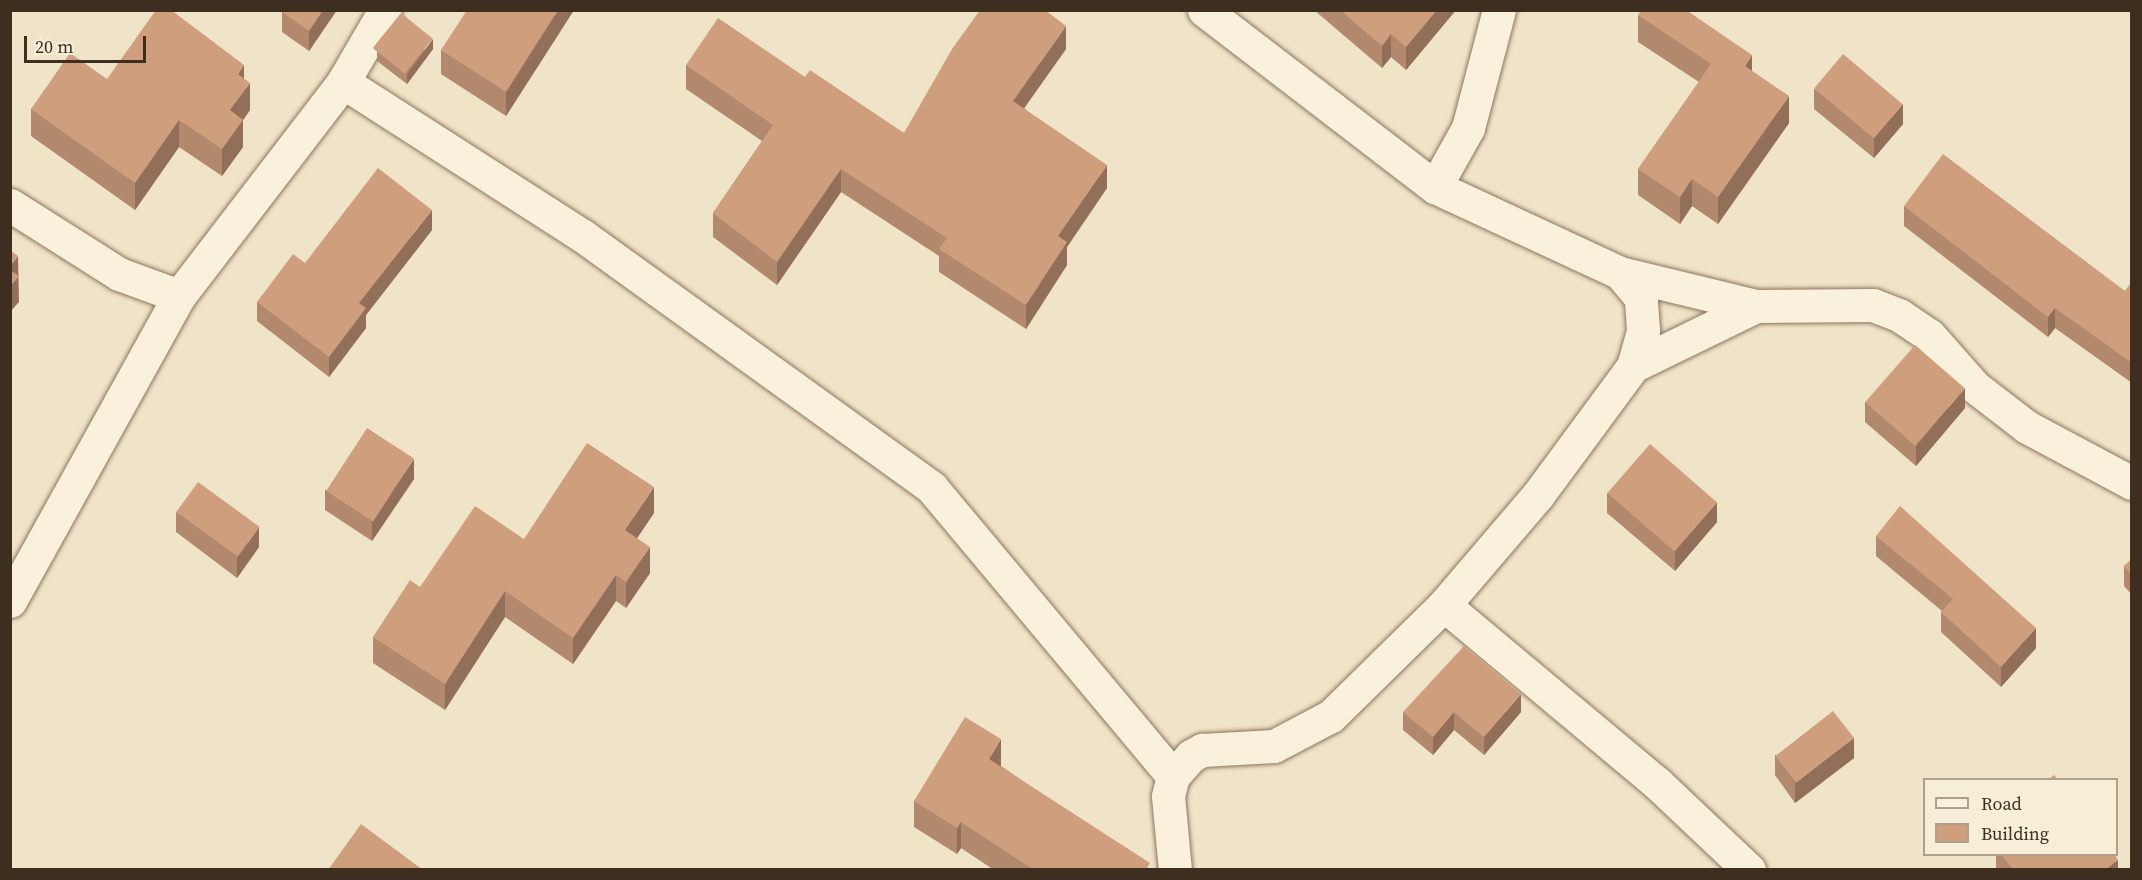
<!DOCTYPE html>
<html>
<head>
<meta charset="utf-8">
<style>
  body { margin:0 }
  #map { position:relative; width:2142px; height:880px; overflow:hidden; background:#f0e4c8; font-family:"Source Serif 4",serif }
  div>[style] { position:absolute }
  .roads { filter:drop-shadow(0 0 2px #8d765c) drop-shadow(0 0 2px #8d765c) }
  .street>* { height:33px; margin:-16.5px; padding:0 16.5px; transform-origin:16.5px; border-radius:16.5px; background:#faf1dc }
  .wall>* { inset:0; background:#b2896c; transform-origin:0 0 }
  .shaded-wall>* { inset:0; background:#916f58 }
  .building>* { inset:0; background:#cf9f7d; transform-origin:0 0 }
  span { translate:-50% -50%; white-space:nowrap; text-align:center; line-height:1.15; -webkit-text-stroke:6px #f7eed8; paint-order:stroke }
  .frame { position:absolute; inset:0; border:12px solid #3d2e20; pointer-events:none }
  .legend { position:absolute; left:1923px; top:778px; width:195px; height:78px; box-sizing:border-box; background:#f7eed8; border:2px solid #ada18e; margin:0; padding:8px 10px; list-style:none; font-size:18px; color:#3d2e20 }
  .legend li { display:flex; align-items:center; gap:12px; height:30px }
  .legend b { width:30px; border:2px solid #ada18e }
  .scale { position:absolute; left:24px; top:36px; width:122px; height:27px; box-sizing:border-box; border:3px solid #3d2e20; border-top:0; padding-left:8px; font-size:18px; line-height:21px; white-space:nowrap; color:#3d2e20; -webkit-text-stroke:4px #f7eed8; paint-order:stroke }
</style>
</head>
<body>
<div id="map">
  <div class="roads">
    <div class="street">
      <div style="left:1204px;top:10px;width:291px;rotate:37.5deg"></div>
      <div style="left:1435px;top:187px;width:204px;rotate:24.9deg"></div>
      <div style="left:1620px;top:273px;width:140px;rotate:13.6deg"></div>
      <div style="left:1756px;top:306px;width:117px;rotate:-0.5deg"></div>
      <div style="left:1873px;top:305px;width:28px;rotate:21deg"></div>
      <div style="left:1899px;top:315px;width:36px;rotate:34deg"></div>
      <div style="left:1929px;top:335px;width:69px;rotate:48.5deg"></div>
      <div style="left:1975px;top:387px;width:66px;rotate:37.6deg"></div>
      <div style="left:2027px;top:427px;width:119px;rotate:28.1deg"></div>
      <div style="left:343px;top:82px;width:285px;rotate:32.7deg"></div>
      <div style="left:583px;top:236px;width:430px;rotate:35.8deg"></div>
      <div style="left:932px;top:488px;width:376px;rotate:50.1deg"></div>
      <div style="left:1435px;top:187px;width:68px;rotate:-60.8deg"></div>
      <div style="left:1468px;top:128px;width:122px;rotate:-75.3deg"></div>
      <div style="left:10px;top:205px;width:129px;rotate:32.3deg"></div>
      <div style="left:119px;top:274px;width:64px;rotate:20.1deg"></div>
      <div style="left:1633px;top:366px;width:137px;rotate:-26deg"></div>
      <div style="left:10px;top:601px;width:349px;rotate:-61deg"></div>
      <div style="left:179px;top:296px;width:270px;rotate:-52.5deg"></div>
      <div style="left:343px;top:82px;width:83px;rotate:-59.7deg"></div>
      <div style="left:1444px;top:605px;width:278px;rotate:39.9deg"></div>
      <div style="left:1657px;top:783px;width:127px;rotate:43.4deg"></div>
      <div style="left:1175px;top:870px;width:74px;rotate:-95.4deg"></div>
      <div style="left:1168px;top:796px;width:21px;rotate:-76deg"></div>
      <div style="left:1173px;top:776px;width:27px;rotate:-48deg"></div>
      <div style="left:1191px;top:756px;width:13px;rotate:-29deg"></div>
      <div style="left:1202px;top:750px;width:72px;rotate:-3.2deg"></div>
      <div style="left:1274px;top:746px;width:64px;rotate:-27.8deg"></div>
      <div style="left:1331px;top:716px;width:158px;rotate:-44.5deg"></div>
      <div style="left:1444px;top:605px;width:145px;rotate:-49.5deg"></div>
      <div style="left:1538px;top:495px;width:160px;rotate:-53.6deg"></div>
      <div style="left:1633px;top:366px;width:37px;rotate:-74deg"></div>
      <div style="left:1643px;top:330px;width:32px;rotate:-94deg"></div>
      <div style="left:1641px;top:298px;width:33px;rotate:-130deg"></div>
    </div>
  </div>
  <div class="wall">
    <div style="clip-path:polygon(283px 10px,337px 10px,309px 51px,282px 32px,282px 12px)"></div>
    <div style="clip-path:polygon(574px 10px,506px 116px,441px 74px,441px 50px)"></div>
    <div style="clip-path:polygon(1314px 10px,1456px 10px,1406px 70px,1391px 57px,1382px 68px)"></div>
    <div style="clip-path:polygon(1638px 15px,1752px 71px,1789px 123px,1718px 224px,1692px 206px,1680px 224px,1638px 195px,1638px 169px,1699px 82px,1638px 42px)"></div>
    <div style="clip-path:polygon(433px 49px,407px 84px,377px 61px,377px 51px)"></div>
    <div style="clip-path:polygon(1066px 49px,1024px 108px,1107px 188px,1067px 247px,1067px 265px,1026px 329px,939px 272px,939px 256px,841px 192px,777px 285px,713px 237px,713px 213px,762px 141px,686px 89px,686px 65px,805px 77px,904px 133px)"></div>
    <div style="clip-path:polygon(107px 79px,244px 79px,250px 110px,243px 120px,243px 147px,222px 176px,179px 147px,135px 210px,31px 136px,31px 109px)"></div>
    <div style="clip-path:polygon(1814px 89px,1903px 124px,1874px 158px,1814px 109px)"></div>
    <div style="clip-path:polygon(1904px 206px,2125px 291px,2132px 282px,2132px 383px,2055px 328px,2048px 337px,1904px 226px)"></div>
    <div style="clip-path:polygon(432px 230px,366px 315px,366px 328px,329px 377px,257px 321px,257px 302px,305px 263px)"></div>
    <div style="clip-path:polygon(1865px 402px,1965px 408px,1916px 466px,1865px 422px)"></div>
    <div style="clip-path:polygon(414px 479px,372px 541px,325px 510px,325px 490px)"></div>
    <div style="clip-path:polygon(1607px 493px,1717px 522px,1675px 571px,1607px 513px)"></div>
    <div style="clip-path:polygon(176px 512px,259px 547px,237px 578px,176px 532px)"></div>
    <div style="clip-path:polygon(654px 513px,637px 538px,650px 573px,626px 608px,616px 601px,573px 664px,505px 617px,445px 710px,373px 663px,373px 637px,420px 587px,524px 539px)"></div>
    <div style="clip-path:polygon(1876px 536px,2036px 648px,2001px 687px,1941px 632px,1941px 612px,1942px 611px,1876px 556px)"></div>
    <div style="clip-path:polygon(2132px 559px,2132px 595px,2124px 586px,2124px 566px)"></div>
    <div style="clip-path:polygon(1403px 712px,1521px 712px,1484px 755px,1454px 730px,1433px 755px,1403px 730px)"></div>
    <div style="clip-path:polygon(1775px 755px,1854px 758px,1795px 803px,1775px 775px)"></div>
    <div style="clip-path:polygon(1001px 765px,1001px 766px,1150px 870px,994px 870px,961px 848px,957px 854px,914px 827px,914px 801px)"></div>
    <div style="left:1996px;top:855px;width:119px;height:15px"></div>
  </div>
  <div class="shaded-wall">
    <div style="clip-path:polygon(323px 10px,337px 10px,309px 51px,309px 31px)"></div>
    <div style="clip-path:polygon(558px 10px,574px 10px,506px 116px,506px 92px)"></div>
    <div style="clip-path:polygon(1437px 10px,1456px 10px,1406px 70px,1406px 47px)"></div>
    <div style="clip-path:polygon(1066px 26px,1066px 49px,1013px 124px,1013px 101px)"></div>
    <div style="clip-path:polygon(1391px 34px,1391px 57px,1382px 68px,1382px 46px)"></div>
    <div style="clip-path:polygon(433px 39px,433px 49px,407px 84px,407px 74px)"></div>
    <div style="clip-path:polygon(1752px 55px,1752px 82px,1745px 66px)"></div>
    <div style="clip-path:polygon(244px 65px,244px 91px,250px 83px,250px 110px,243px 120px,243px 147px,222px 176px,222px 149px,230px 110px,238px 74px)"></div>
    <div style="clip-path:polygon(1789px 96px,1789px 123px,1718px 224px,1718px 197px)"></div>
    <div style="clip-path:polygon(1903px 104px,1903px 124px,1874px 158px,1874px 138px)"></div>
    <div style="clip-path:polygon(179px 120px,179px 147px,135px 210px,135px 183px)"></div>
    <div style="clip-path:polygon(1107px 165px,1107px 188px,1067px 247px,1067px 265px,1026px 329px,1026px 305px,1058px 236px)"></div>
    <div style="clip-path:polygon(841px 169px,841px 192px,777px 285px,777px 262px)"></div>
    <div style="clip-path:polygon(1692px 179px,1692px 206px,1680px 224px,1680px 197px)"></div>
    <div style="clip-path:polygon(432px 210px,432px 230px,366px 315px,366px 328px,329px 377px,329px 357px,359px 303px)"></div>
    <div style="clip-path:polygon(18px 256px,19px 302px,10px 312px,10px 266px)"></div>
    <div style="clip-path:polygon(2055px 308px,2055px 328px,2048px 337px,2048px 317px)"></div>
    <div style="clip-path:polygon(1965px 388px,1965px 408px,1916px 466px,1916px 446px)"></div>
    <div style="clip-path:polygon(414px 459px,414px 479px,372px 541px,372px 521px)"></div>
    <div style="clip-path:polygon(654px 487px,654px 513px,625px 556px,625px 530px)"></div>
    <div style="clip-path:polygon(1717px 502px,1717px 522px,1675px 571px,1675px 551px)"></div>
    <div style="clip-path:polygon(259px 527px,259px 547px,237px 578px,237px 558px)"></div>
    <div style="clip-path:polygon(650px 547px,650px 573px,626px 608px,626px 582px)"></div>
    <div style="clip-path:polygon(616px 575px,616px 601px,573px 664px,573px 638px)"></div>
    <div style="clip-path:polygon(505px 591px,505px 617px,445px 710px,445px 684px)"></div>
    <div style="clip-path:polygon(2036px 628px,2036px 648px,2001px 687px,2001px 667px)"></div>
    <div style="clip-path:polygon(1521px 694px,1521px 712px,1484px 755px,1484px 737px)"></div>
    <div style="clip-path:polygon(1454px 712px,1454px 730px,1433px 755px,1433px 737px)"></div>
    <div style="clip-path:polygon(1854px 738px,1854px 758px,1795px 803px,1795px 782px)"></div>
    <div style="clip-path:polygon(1001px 739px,1001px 765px,989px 785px,989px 759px)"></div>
    <div style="clip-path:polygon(961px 822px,961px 848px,957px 854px,957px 828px)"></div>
    <div style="clip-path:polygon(2118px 860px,2118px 870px,2105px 870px)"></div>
  </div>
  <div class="building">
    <div style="clip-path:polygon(156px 10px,171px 10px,244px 65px,238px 74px,250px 83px,230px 110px,243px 120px,222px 149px,179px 120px,135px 183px,31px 109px,70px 53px,107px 79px)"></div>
    <div style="clip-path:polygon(283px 10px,323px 10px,309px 31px,282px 12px)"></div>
    <div style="clip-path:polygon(467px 10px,558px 10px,506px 92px,441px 50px)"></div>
    <div style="clip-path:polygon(980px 10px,1045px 10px,1066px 26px,1013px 101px,1107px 165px,1058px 236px,1067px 242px,1026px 305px,939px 249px,947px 238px,841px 169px,777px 262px,713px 213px,773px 125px,686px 65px,718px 18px,805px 77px,810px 70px,904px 133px,952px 49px)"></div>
    <div style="clip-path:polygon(1340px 10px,1437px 10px,1406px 47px,1391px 34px,1382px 46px)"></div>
    <div style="clip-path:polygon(1641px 10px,1686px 10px,1752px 55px,1745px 66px,1789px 96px,1718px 197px,1692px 179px,1680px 197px,1638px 169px,1711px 64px,1638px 15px)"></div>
    <div style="left:401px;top:13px;width:41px;height:45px;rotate:39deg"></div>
    <div style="left:1843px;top:54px;width:78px;height:45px;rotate:40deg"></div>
    <div style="clip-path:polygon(1943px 154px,2125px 291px,2132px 282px,2132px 363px,2055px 308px,2048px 317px,1904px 206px)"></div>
    <div style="clip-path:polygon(378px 168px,432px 210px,359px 303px,366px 308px,329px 357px,257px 302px,293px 254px,305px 263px)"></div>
    <div style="clip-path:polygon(10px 250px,18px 256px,10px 266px)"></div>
    <div style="clip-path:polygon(10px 270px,19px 276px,10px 287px)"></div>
    <div style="left:1915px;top:345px;width:66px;height:76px;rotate:41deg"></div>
    <div style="left:367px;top:428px;width:56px;height:75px;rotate:33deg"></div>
    <div style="clip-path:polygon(587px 443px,654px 487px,625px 530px,650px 547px,626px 582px,616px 575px,573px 638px,505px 591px,445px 684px,373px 637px,410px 580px,420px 587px,475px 506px,524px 539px)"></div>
    <div style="left:1650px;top:444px;width:89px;height:65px;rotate:41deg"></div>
    <div style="left:198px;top:482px;width:76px;height:37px;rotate:36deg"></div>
    <div style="clip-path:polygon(1900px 506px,2036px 628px,2001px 667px,1941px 612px,1953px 599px,1876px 536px)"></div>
    <div style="clip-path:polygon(2132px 559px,2132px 575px,2124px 566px)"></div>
    <div style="clip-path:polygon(1464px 646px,1521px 694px,1484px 737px,1454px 712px,1433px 737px,1403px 712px)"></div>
    <div style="left:1833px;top:711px;width:34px;height:73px;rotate:52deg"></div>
    <div style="clip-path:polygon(965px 717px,1001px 739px,989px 759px,1150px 863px,1146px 870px,1034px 870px,961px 822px,957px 828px,914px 801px)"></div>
    <div style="clip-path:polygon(2054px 775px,2058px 780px,2048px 780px)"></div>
    <div style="clip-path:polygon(361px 824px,423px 870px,328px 870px)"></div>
    <div style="clip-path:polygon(2002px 855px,2115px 855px,2118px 860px,2105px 870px,2084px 870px,2083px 868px,2080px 870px,2013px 870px)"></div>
  </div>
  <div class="frame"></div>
  <ul class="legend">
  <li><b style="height:8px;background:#faf1dc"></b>Road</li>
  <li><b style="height:16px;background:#cf9f7d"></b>Building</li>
  </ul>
  <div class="scale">20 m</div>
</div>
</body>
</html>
